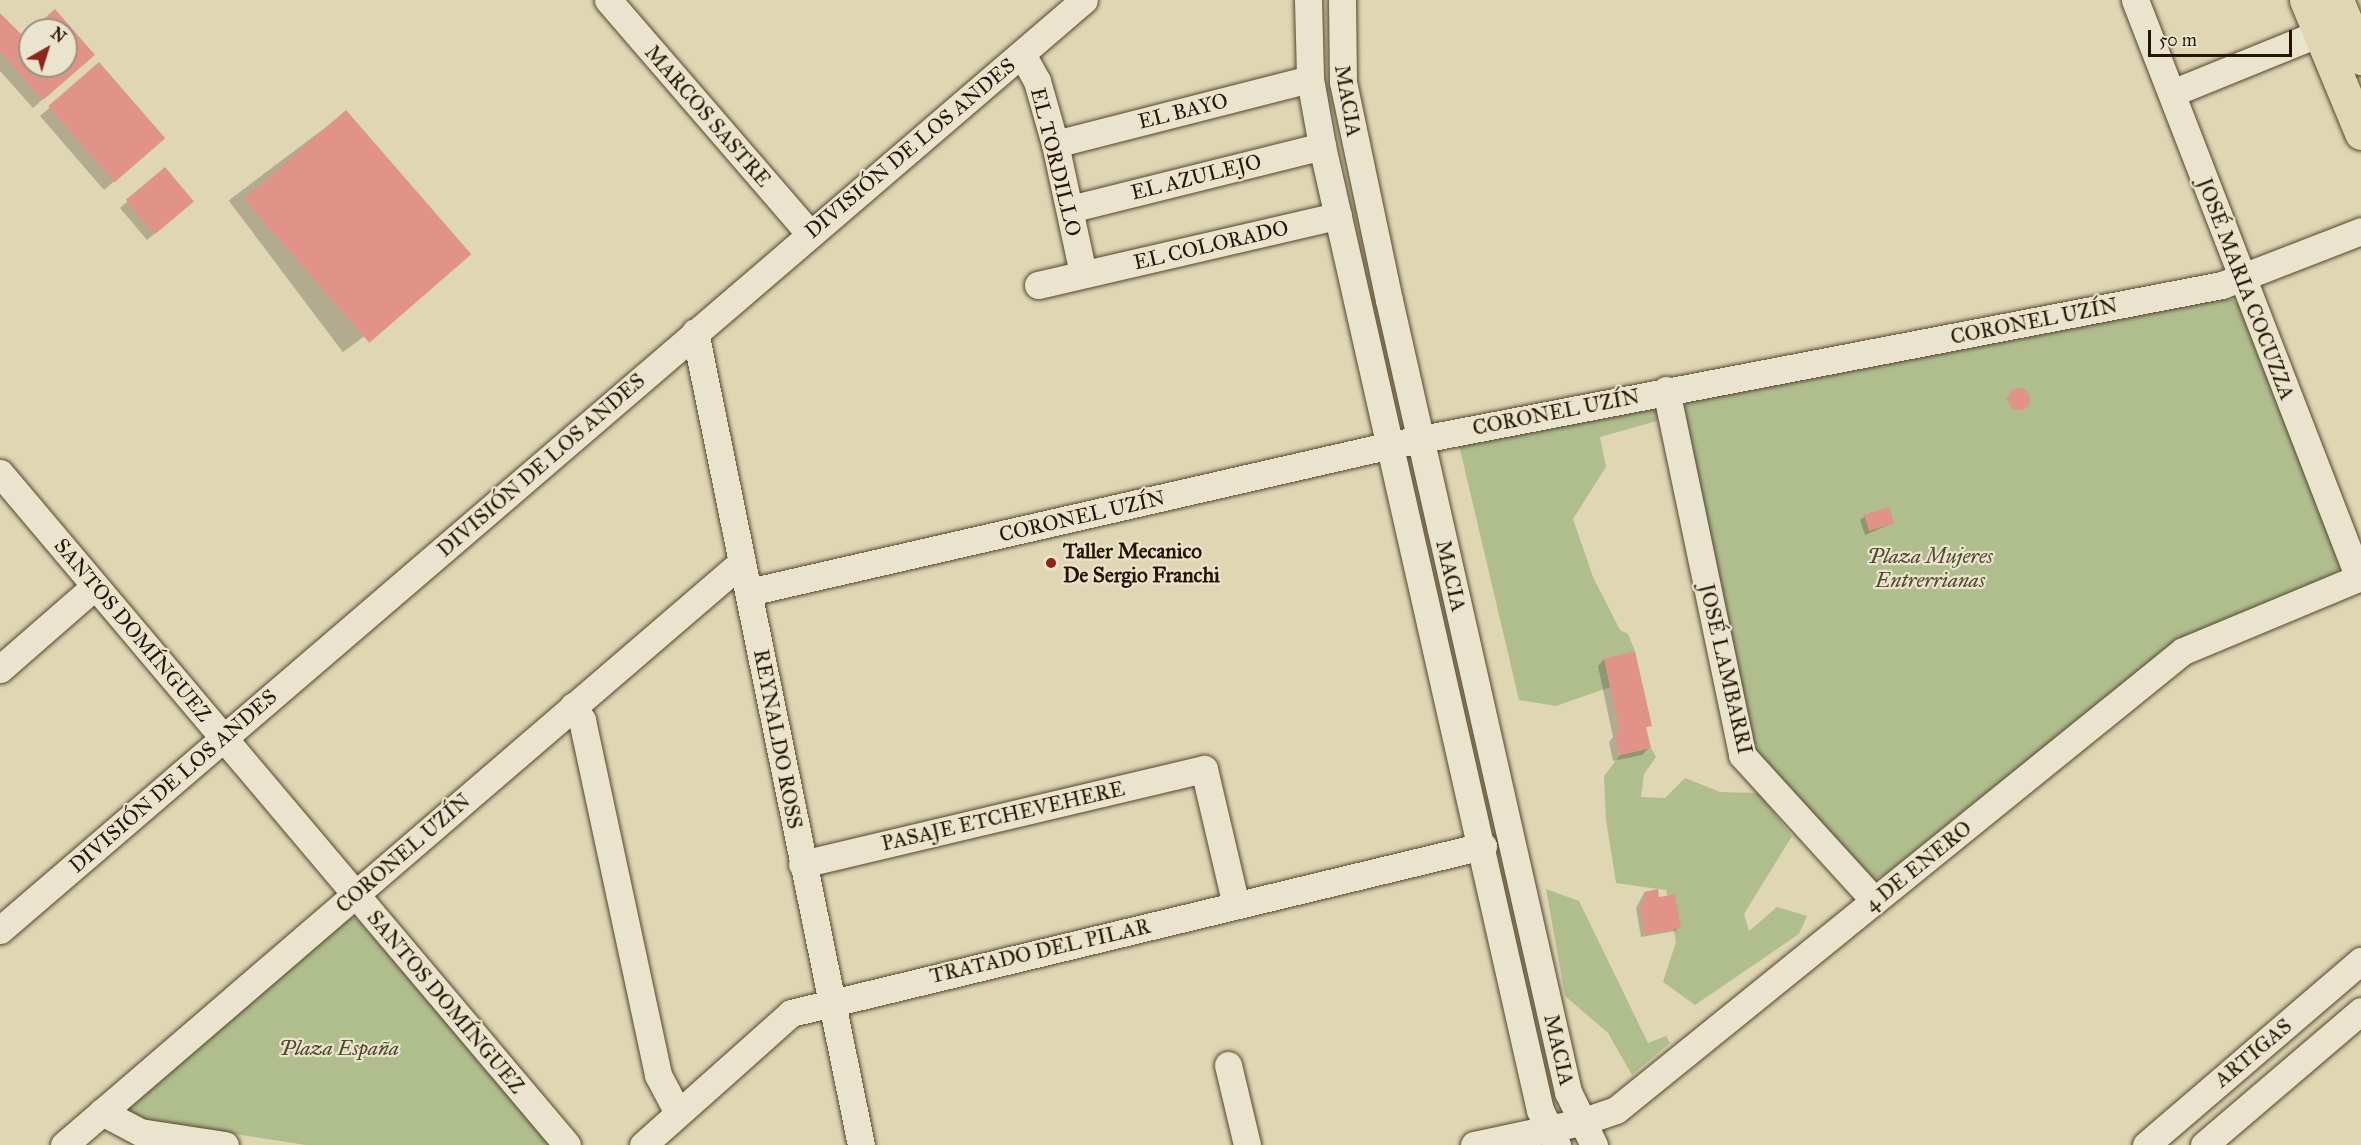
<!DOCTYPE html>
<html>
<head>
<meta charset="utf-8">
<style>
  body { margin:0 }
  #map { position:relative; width:2361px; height:1145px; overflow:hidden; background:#dfd6b3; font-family:"IM FELL Great Primer",serif }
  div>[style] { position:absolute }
  .green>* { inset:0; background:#b0be8e }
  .shadow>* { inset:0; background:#0003; transform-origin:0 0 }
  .building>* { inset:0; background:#e29389; transform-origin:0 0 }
  .round { border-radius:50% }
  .roads { filter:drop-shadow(0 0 2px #54462e) drop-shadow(0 0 2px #54462e) }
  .minor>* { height:27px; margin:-13.5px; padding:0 13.5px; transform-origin:13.5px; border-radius:13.5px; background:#eae4ce }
  .major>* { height:33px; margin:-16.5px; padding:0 16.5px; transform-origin:16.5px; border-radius:16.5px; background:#dfd6b3 }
  .dots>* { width:16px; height:16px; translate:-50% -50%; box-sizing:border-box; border:3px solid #eae4ce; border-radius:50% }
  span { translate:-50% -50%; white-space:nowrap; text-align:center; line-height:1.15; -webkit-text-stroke:4.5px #eae4ce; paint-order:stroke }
  .street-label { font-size:21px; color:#261601 }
  .poi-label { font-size:21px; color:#261601; font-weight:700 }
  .left { translate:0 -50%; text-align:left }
  .park-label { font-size:21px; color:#4f482b; font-style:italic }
  .north { position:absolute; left:18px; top:18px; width:60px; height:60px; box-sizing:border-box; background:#eae4ce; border:2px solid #9c927c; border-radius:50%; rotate:39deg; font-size:16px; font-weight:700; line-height:24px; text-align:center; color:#261601 }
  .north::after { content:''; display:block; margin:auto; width:21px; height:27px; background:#8f2418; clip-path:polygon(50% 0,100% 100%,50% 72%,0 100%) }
  .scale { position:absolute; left:2148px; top:30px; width:144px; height:27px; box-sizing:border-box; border:3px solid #261601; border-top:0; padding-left:8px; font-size:18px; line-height:21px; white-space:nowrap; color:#261601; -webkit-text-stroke:4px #eae4ce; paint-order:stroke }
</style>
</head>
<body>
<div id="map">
  <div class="green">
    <div style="clip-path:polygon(2222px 297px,2234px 300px,2244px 312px,2343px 565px,2334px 574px,2169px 646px,1887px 873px,1874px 880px,1756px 759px,1683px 407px,1693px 399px)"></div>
    <div style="clip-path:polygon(1657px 402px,1657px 421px,1600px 437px,1606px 467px,1573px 519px,1593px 577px,1620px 630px,1628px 634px,1635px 651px,1604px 658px,1610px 687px,1556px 706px,1519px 700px,1459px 445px)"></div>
    <div style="clip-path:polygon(1651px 748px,1656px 757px,1644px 774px,1641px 797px,1665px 798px,1685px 778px,1720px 792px,1758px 793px,1792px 836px,1744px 914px,1749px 931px,1777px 907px,1807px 916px,1799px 934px,1695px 1005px,1663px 982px,1676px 942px,1666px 890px,1616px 883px,1606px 820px,1604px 776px,1620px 755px)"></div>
    <div style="clip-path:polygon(1546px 889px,1579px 901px,1648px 1043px,1666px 1036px,1670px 1043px,1632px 1075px,1608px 1033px,1565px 996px)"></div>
    <div style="clip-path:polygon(345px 917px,357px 919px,553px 1145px,306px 1145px,136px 1119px,118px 1107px)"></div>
  </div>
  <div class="shadow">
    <div style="clip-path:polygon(55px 11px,93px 54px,33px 108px,0 71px,0 15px,23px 38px,30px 32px,30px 66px,66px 66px,66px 30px,33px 30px)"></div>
    <div style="clip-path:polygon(98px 65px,153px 148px,104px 190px,40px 116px)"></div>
    <div style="left:346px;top:112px;width:190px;height:147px;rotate:53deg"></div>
    <div style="clip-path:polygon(165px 169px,185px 207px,147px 240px,120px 208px)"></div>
    <div style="clip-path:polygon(2020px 390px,2028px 401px,2013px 409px,2007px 399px)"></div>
    <div style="clip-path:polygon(1865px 516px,1893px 523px,1865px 535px,1860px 520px)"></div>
    <div style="clip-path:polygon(1604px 659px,1650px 725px,1644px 728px,1649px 748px,1642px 755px,1613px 761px,1609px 742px,1613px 737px,1598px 666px)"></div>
    <div style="clip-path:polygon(1644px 893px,1658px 898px,1679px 927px,1675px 931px,1641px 937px,1636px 908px)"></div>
  </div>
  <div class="building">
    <div style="clip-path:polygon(55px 9px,95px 55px,43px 100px,0 51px,0 13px,23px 36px,30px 30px,30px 66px,66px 66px,66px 30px,31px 30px)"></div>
    <div style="left:99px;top:62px;width:101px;height:67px;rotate:49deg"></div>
    <div style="left:346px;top:110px;width:191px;height:135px;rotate:49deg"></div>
    <div style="left:165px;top:167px;width:45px;height:51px;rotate:50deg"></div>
    <div class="round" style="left:2008px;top:388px;width:22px;height:22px"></div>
    <div style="left:1889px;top:507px;width:17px;height:26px;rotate:73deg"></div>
    <div style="clip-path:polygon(1635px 651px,1652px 726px,1646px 727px,1651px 748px,1620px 755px,1615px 734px,1620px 730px,1604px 658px)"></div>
    <div style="clip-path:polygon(1658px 889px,1659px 897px,1675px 894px,1681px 928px,1645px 934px,1640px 902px,1645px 902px,1644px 892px)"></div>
  </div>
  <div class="roads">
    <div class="minor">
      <div style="left:608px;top:0;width:308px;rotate:49.2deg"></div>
      <div style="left:1308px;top:0;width:79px;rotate:88.5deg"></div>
      <div style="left:1310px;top:79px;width:68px;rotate:79.8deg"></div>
      <div style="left:1322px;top:146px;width:988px;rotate:77.26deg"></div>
      <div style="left:1540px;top:1110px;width:39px;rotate:64deg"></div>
      <div style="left:1342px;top:0;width:82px;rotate:89.3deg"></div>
      <div style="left:1343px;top:82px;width:223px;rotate:78.1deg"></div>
      <div style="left:1389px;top:300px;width:812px;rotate:77.26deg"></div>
      <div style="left:1568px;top:1092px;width:59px;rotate:63.9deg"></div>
      <div style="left:2135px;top:0;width:620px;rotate:68.82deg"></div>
      <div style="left:1022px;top:54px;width:31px;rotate:61deg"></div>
      <div style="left:1037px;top:81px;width:66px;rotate:74.1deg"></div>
      <div style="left:1055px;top:144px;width:133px;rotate:77.8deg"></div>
      <div style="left:2172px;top:93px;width:160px;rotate:-22.1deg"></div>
      <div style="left:1055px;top:144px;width:263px;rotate:-14.3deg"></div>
      <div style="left:1070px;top:209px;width:260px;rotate:-14deg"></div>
      <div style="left:1038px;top:285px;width:308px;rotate:-13deg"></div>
      <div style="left:695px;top:332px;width:830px;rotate:78.46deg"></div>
      <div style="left:1666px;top:390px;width:373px;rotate:78.2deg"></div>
      <div style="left:1742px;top:755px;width:197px;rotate:47.7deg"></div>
      <div style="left:0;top:473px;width:879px;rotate:49.84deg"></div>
      <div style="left:749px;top:592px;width:659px;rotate:-12.9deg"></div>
      <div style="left:1391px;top:445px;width:846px;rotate:-10.9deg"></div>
      <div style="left:2222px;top:285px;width:149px;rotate:-21.2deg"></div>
      <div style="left:0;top:669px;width:126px;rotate:-41.1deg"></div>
      <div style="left:573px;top:706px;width:17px;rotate:57deg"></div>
      <div style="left:582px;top:720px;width:363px;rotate:77.9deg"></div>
      <div style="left:658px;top:1075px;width:43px;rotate:62.2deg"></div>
      <div style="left:802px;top:864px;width:413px;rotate:-13.3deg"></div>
      <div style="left:1204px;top:769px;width:140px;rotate:76.8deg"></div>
      <div style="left:0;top:930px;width:1428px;rotate:-40.63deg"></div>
      <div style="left:1228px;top:1065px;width:82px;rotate:76.6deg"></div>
      <div style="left:102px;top:1112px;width:43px;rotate:27.8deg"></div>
      <div style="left:140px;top:1132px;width:86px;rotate:8.7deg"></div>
      <div style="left:64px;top:1145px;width:894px;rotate:-40.69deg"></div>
      <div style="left:643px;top:1145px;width:198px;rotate:-41.7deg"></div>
      <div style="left:791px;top:1013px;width:712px;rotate:-13.57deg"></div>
      <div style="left:1474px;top:1145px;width:109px;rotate:-12.1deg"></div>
      <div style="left:1581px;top:1122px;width:37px;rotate:-19deg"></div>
      <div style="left:1616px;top:1110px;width:729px;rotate:-38.99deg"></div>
      <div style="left:2183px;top:651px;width:193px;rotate:-22.6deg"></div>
      <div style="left:2146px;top:1145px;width:283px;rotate:-40.6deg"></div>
      <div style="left:2204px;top:1145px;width:206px;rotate:-40.5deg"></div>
    </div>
    <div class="major">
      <div style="left:2306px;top:0;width:144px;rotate:67.5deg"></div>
      <div style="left:2337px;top:0;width:63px;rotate:67.5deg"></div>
    </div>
  </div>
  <div class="dots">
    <div style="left:1051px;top:563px;background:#8f2418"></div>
  </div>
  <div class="street-label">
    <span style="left:1348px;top:101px;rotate:80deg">MACIA</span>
    <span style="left:1183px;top:111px;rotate:-14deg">EL BAYO</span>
    <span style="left:708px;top:116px;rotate:49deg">MARCOS SASTRE</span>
    <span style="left:910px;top:148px;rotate:-40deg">DIVISIÓN DE LOS ANDES</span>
    <span style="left:1056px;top:162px;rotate:76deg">EL TORDILLO</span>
    <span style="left:1196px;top:177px;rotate:-14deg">EL AZULEJO</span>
    <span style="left:1211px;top:245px;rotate:-13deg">EL COLORADO</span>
    <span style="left:2246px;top:289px;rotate:69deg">JOSÉ MARIA COCUZZA</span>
    <span style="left:2034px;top:321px;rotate:-11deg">CORONEL UZÍN</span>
    <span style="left:1556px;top:412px;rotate:-11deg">CORONEL UZÍN</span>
    <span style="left:541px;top:465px;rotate:-41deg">DIVISIÓN DE LOS ANDES</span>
    <span style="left:1082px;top:516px;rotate:-13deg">CORONEL UZÍN</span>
    <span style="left:1451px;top:576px;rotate:77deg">MACIA</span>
    <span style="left:133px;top:630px;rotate:50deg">SANTOS DOMÍNGUEZ</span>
    <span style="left:1726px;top:669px;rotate:77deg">JOSÉ LAMBARRI</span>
    <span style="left:778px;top:739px;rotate:79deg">REYNALDO ROSS</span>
    <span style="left:173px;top:781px;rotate:-41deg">DIVISIÓN DE LOS ANDES</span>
    <span style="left:1003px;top:816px;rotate:-13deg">PASAJE ETCHEVEHERE</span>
    <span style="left:403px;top:853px;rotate:-41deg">CORONEL UZÍN</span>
    <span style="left:1918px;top:866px;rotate:-39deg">4 DE ENERO</span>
    <span style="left:1040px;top:951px;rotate:-13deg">TRATADO DEL PILAR</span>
    <span style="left:446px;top:1002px;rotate:50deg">SANTOS DOMÍNGUEZ</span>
    <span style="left:1559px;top:1050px;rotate:77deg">MACIA</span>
    <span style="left:2253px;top:1053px;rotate:-40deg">ARTIGAS</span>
  </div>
  <div class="poi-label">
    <span class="left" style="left:1063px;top:563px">Taller Mecanico<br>De Sergio Franchi</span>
  </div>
  <div class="park-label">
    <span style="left:1930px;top:568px">Plaza Mujeres<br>Entrerrianas</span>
    <span style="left:339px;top:1048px">Plaza España</span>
  </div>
  <div class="north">N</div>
  <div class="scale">50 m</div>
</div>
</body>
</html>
